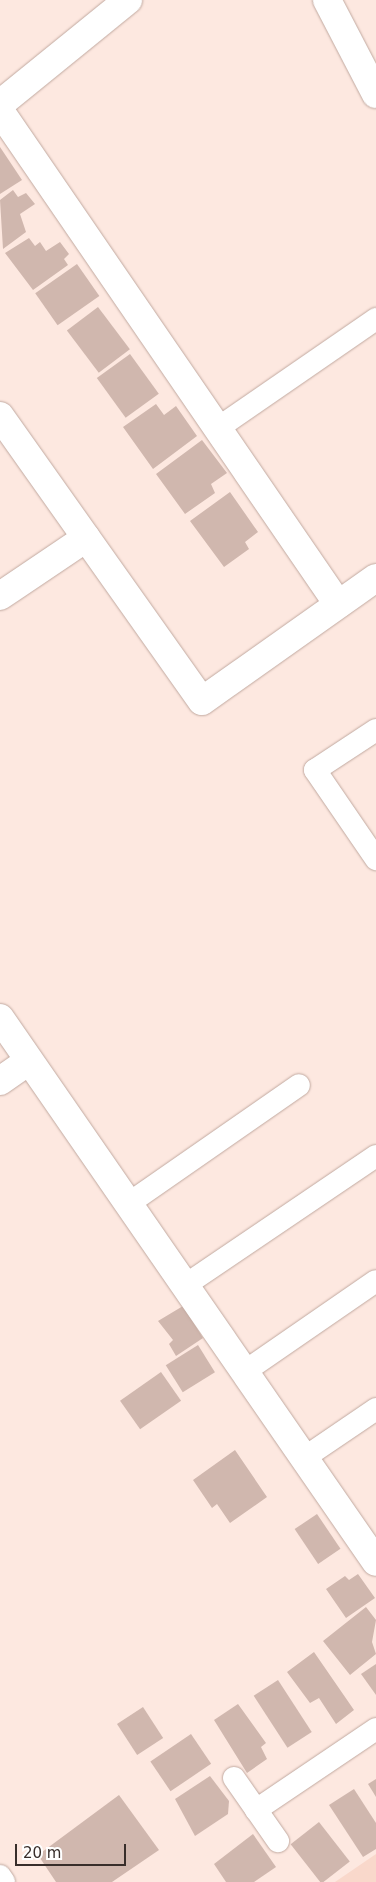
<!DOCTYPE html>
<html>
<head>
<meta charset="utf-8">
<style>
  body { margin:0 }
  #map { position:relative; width:376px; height:1882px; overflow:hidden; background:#fde8e0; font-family:"DejaVu Sans",sans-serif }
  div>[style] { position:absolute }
  .built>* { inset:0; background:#f9d8cb }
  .building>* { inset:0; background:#d0b7ae; transform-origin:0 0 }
  .roads { filter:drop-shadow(0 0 1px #c1a9a0) drop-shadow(0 0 1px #c1a9a0) }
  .lane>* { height:22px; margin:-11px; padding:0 11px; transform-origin:11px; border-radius:11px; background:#fff }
  .street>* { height:28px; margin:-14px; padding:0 14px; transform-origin:14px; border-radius:14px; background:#fff }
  span { translate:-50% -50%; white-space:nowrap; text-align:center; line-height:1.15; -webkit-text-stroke:4.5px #fff; paint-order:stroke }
  .scale { position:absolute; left:15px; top:1844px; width:111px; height:22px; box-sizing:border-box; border:2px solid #382e2b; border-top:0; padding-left:6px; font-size:15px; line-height:18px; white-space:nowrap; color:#382e2b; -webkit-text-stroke:4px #fff; paint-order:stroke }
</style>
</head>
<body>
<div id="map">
  <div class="built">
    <div style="clip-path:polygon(376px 1854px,376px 1882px,335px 1882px)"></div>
  </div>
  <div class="building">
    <div style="clip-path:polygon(0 147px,22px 180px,0 194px)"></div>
    <div style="clip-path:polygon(13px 190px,18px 197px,26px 193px,35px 204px,20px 214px,26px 232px,3px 249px,0 200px)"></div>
    <div style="clip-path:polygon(29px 238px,35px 246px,40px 242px,46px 251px,60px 242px,69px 254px,64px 259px,68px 265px,33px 290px,5px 253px)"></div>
    <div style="left:77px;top:264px;width:39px;height:51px;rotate:55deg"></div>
    <div style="left:98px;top:307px;width:53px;height:39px;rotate:53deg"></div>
    <div style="left:130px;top:354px;width:49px;height:41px;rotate:54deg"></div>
    <div style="clip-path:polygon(156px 404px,164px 415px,176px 406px,197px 436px,153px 469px,123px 427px)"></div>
    <div style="clip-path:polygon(202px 440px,227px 473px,211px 484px,215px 493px,185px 514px,156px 474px)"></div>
    <div style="clip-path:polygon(230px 492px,258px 532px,245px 542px,249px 549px,224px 567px,190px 521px)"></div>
    <div style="clip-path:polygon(183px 1306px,203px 1338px,176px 1356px,169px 1344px,173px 1340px,158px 1321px)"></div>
    <div style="left:198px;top:1345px;width:32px;height:38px;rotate:58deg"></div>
    <div style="left:161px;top:1372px;width:35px;height:50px;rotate:55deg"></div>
    <div style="clip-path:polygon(235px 1450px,267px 1497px,230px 1523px,217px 1504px,212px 1508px,193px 1480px)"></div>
    <div style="left:317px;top:1514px;width:42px;height:27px;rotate:56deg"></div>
    <div style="clip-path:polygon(358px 1574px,375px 1598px,346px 1618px,326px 1589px,345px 1576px,349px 1580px)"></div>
    <div style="clip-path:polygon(366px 1607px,376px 1620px,372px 1642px,376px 1654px,350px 1675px,323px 1641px)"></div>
    <div style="clip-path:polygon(314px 1652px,354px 1710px,336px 1724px,319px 1698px,310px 1703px,287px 1672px)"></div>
    <div style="clip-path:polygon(376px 1664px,376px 1695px,361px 1674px)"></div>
    <div style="left:278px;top:1680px;width:62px;height:29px;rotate:57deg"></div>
    <div style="clip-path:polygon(238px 1704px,266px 1743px,261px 1747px,267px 1759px,247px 1773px,214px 1720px)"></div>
    <div style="left:143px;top:1707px;width:37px;height:31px;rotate:57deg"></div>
    <div style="left:191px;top:1734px;width:36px;height:49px;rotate:56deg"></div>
    <div style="clip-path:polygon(210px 1776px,229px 1801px,228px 1814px,195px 1836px,175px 1799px)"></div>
    <div style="clip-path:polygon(376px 1779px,376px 1797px,368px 1784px)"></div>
    <div style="clip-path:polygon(354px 1789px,376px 1823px,376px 1849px,363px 1857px,329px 1805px)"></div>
    <div style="clip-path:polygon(119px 1795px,159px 1850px,112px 1882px,56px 1882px,38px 1855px)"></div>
    <div style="left:319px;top:1822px;width:50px;height:36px;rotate:52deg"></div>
    <div style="clip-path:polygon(253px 1834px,276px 1867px,254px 1882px,226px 1882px,214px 1864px)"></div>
  </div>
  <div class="roads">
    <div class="lane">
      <div style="left:218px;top:428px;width:192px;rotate:-34.6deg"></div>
      <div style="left:376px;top:730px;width:73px;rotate:146.7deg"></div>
      <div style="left:315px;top:770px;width:108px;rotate:55.6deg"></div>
      <div style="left:128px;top:1204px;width:208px;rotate:-34.8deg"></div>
      <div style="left:184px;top:1286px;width:232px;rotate:-34.1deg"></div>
      <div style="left:244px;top:1372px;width:160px;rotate:-34.6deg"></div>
      <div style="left:304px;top:1458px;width:87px;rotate:-34.2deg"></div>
      <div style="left:234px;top:1778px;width:77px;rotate:55.1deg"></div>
      <div style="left:256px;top:1810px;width:145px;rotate:-34deg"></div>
      <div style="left:0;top:1876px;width:7px;rotate:56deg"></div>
    </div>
    <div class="street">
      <div style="left:327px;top:0;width:106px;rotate:62.5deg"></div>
      <div style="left:0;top:104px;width:165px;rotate:-39.1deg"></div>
      <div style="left:0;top:111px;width:598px;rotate:55.57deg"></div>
      <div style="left:0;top:416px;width:349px;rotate:54.7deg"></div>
      <div style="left:202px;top:701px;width:213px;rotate:-35.3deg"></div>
      <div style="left:0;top:596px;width:104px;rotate:-34deg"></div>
      <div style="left:0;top:1018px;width:661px;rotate:55.35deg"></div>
      <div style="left:0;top:1081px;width:35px;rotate:-35deg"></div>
    </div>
  </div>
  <div class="scale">20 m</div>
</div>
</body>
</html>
